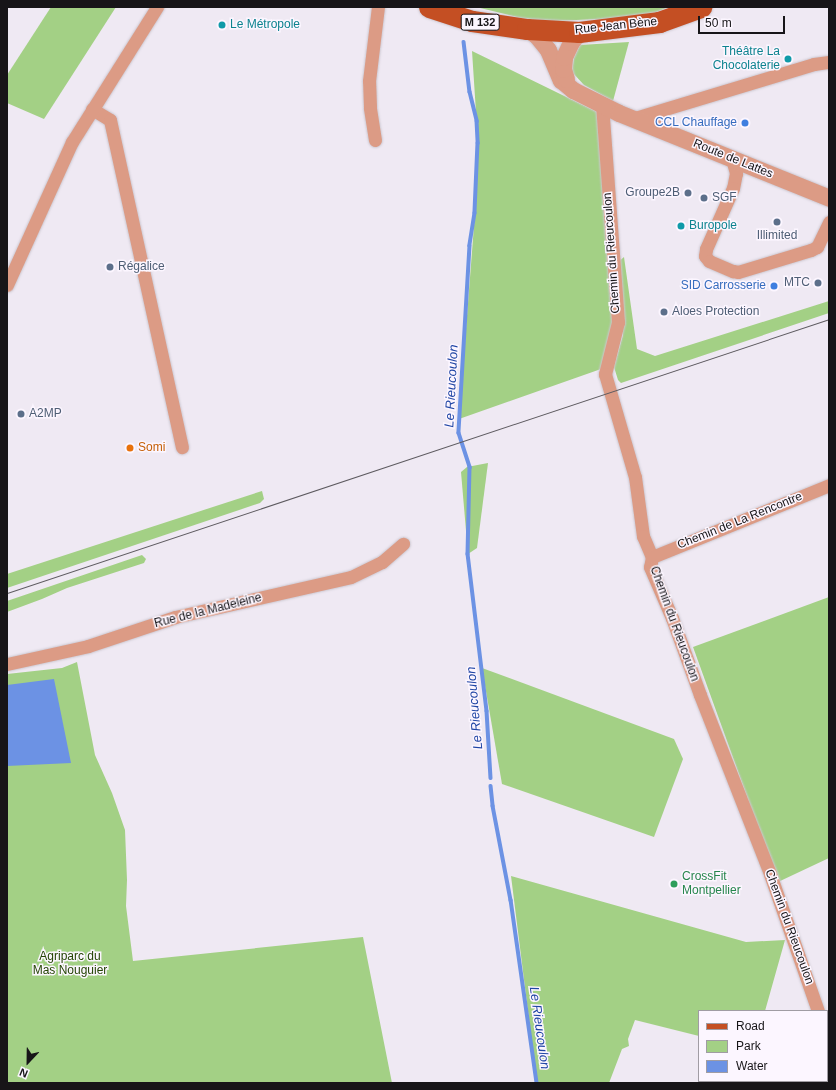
<!DOCTYPE html>
<html>
<head>
<meta charset="utf-8">
<style>
  body { margin:0 }
  #map { position:relative; width:836px; height:1090px; overflow:hidden; background:#efe9f3; font-family:Arial,sans-serif }
  div>[style] { position:absolute }
  .green>* { inset:0; background:#a3d085 }
  .water>* { inset:0; background:#6c92e4 }
  .stream>* { height:3.5px; margin:-1.75px; padding:0 1.75px; transform-origin:1.75px; border-radius:1.75px; background:#6c92e4 }
  .roads { filter:drop-shadow(0 0 1px #ccc7d0) drop-shadow(0 0 1px #ccc7d0) }
  .minor>* { height:13px; margin:-6.5px; padding:0 6.5px; transform-origin:6.5px; border-radius:6.5px; background:#dc9b85 }
  .tertiary>* { height:17px; margin:-8.5px; padding:0 8.5px; transform-origin:8.5px; border-radius:8.5px; background:#dc9b85 }
  .primary>* { height:21px; margin:-10.5px; padding:0 10.5px; transform-origin:10.5px; border-radius:10.5px; background:#c44f23 }
  .tram>* { height:1px; margin:-0.5px; padding:0 0.5px; transform-origin:0.5px; border-radius:0.5px; background:#5e5b60 }
  .dots>* { width:11px; height:11px; translate:-50% -50%; box-sizing:border-box; border:2px solid #fcf6ff; border-radius:50% }
  span { translate:-50% -50%; white-space:nowrap; text-align:center; line-height:1.15; -webkit-text-stroke:3px #fcf6ff; paint-order:stroke }
  .shield-label span { padding:1px 3px; background:#fcf6ff; border:1px solid; border-radius:3px; -webkit-text-stroke-width:0 }
  .shield-label { font-size:11px; color:#171518; font-weight:700 }
  .culture-label { font-size:12px; color:#0d838f }
  .left { translate:0 -50%; text-align:left }
  .right { translate:-100% -50%; text-align:right }
  .street-label { font-size:12px; color:#171518 }
  .shop-label { font-size:12px; color:#366cbe }
  .service-label { font-size:12px; color:#4e5e75 }
  .food-label { font-size:12px; color:#c56008 }
  .leisure-label { font-size:12px; color:#27864d }
  .park-label { font-size:12px; color:#254505 }
  .water-label { font-size:13px; color:#1f45a4; font-style:italic }
  .frame { position:absolute; inset:0; border:8px solid #171518; pointer-events:none }
  .legend { position:absolute; left:698px; top:1010px; width:130px; height:72px; box-sizing:border-box; background:#fcf6ff; border:1px solid #a09ca3; margin:0; padding:5px 7px; list-style:none; font-size:12px; color:#171518 }
  .legend li { display:flex; align-items:center; gap:8px; height:20px }
  .legend b { width:20px; border:1px solid #a09ca3 }
  .north { position:absolute; left:8px; top:1042px; width:40px; height:40px; -webkit-text-stroke:3px #fcf6ff; paint-order:stroke; rotate:202deg; font-size:11px; font-weight:700; line-height:16px; text-align:center; color:#171518 }
  .north::after { content:''; display:block; margin:auto; width:14px; height:18px; background:#171518; clip-path:polygon(50% 0,100% 100%,50% 72%,0 100%) }
  .scale { position:absolute; left:698px; top:16px; width:87px; height:18px; box-sizing:border-box; border:2px solid #171518; border-top:0; padding-left:5px; font-size:12px; line-height:14px; white-space:nowrap; color:#171518; -webkit-text-stroke:3px #fcf6ff; paint-order:stroke }
</style>
</head>
<body>
<div id="map">
  <div class="green">
    <div style="clip-path:polygon(51px 7px,116px 7px,44px 119px,7px 103px,7px 75px)"></div>
    <div style="clip-path:polygon(476px 7px,669px 7px,656px 12px,623px 18px,553px 21px,521px 18px)"></div>
    <div style="clip-path:polygon(629px 42px,613px 101px,584px 85px,572px 72px,574px 58px,580px 45px)"></div>
    <div style="clip-path:polygon(472px 51px,597px 112px,613px 322px,601px 369px,459px 419px,475px 213px,478px 143px)"></div>
    <div style="clip-path:polygon(624px 257px,637px 349px,655px 356px,829px 301px,829px 313px,621px 383px,618px 380px,614px 367px,623px 335px,617px 263px)"></div>
    <div style="clip-path:polygon(488px 463px,477px 548px,468px 554px,461px 472px,467px 467px)"></div>
    <div style="clip-path:polygon(262px 491px,264px 499px,260px 503px,7px 588px,7px 574px)"></div>
    <div style="clip-path:polygon(142px 555px,146px 559px,144px 563px,67px 588px,42px 599px,7px 612px,7px 601px)"></div>
    <div style="clip-path:polygon(829px 597px,829px 858px,778px 882px,693px 647px)"></div>
    <div style="clip-path:polygon(77px 662px,95px 755px,112px 793px,125px 830px,127px 880px,126px 906px,133px 961px,363px 937px,392px 1083px,7px 1083px,7px 674px,62px 668px)"></div>
    <div style="clip-path:polygon(482px 668px,674px 739px,683px 759px,654px 837px,502px 784px)"></div>
    <div style="clip-path:polygon(511px 876px,746px 942px,785px 940px,765px 1011px,699px 1011px,699px 1036px,635px 1020px,628px 1039px,629px 1046px,622px 1049px,609px 1083px,537px 1083px)"></div>
  </div>
  <div class="water">
    <div style="clip-path:polygon(54px 679px,71px 763px,7px 766px,7px 685px)"></div>
  </div>
  <div class="stream">
    <div style="left:464px;top:42px;width:50px;rotate:83.2deg"></div>
    <div style="left:470px;top:92px;width:30px;rotate:76deg"></div>
    <div style="left:477px;top:121px;width:22px;rotate:87deg"></div>
    <div style="left:478px;top:143px;width:70px;rotate:92.5deg"></div>
    <div style="left:475px;top:213px;width:33px;rotate:99deg"></div>
    <div style="left:470px;top:246px;width:187px;rotate:93.4deg"></div>
    <div style="left:459px;top:433px;width:36px;rotate:72deg"></div>
    <div style="left:470px;top:467px;width:87px;rotate:91.3deg"></div>
    <div style="left:468px;top:554px;width:158px;rotate:83.1deg"></div>
    <div style="left:487px;top:711px;width:67px;rotate:86.6deg"></div>
    <div style="left:491px;top:786px;width:20px;rotate:84deg"></div>
    <div style="left:493px;top:806px;width:96px;rotate:79.2deg"></div>
    <div style="left:511px;top:900px;width:185px;rotate:81.9deg"></div>
  </div>
  <div class="roads">
    <div class="minor">
      <div style="left:602px;top:104px;width:219px;rotate:85.8deg"></div>
      <div style="left:618px;top:322px;width:54px;rotate:104deg"></div>
      <div style="left:605px;top:374px;width:107px;rotate:73.8deg"></div>
      <div style="left:635px;top:477px;width:60px;rotate:82.3deg"></div>
      <div style="left:643px;top:536px;width:23px;rotate:67deg"></div>
      <div style="left:652px;top:557px;width:10px;rotate:101deg"></div>
      <div style="left:650px;top:567px;width:56px;rotate:66.7deg"></div>
      <div style="left:672px;top:618px;width:82px;rotate:70deg"></div>
      <div style="left:700px;top:695px;width:192px;rotate:68.6deg"></div>
      <div style="left:770px;top:874px;width:145px;rotate:70.7deg"></div>
      <div style="left:92px;top:109px;width:21px;rotate:31deg"></div>
      <div style="left:110px;top:120px;width:335px;rotate:77.6deg"></div>
      <div style="left:635px;top:118px;width:187px;rotate:-16.8deg"></div>
      <div style="left:814px;top:64px;width:15px;rotate:-8deg"></div>
      <div style="left:375px;top:140px;width:33px;rotate:-99deg"></div>
      <div style="left:370px;top:107px;width:26px;rotate:-92deg"></div>
      <div style="left:369px;top:81px;width:75px;rotate:-83.1deg"></div>
      <div style="left:732px;top:159px;width:15px;rotate:74deg"></div>
      <div style="left:736px;top:173px;width:15px;rotate:101deg"></div>
      <div style="left:733px;top:188px;width:67px;rotate:113.9deg"></div>
      <div style="left:706px;top:249px;width:7px;rotate:98deg"></div>
      <div style="left:705px;top:256px;width:6px;rotate:51deg"></div>
      <div style="left:709px;top:261px;width:26px;rotate:23deg"></div>
      <div style="left:733px;top:271px;width:5px;rotate:11deg"></div>
      <div style="left:738px;top:272px;width:76px;rotate:-16.8deg"></div>
      <div style="left:811px;top:250px;width:7px;rotate:-27deg"></div>
      <div style="left:817px;top:247px;width:28px;rotate:-64deg"></div>
      <div style="left:7px;top:285px;width:157px;rotate:-65.6deg"></div>
      <div style="left:72px;top:142px;width:160px;rotate:-57.8deg"></div>
      <div style="left:652px;top:557px;width:191px;rotate:-22.1deg"></div>
      <div style="left:7px;top:664px;width:83px;rotate:-12.5deg"></div>
      <div style="left:88px;top:646px;width:92px;rotate:-18.4deg"></div>
      <div style="left:175px;top:617px;width:180px;rotate:-12.8deg"></div>
      <div style="left:351px;top:577px;width:34px;rotate:-26deg"></div>
      <div style="left:382px;top:562px;width:28px;rotate:-41deg"></div>
      <div style="left:827px;top:1038px;width:6px;rotate:72deg"></div>
    </div>
    <div class="tertiary">
      <div style="left:527px;top:29px;width:11px;rotate:34deg"></div>
      <div style="left:536px;top:35px;width:19px;rotate:51deg"></div>
      <div style="left:548px;top:50px;width:33px;rotate:67deg"></div>
      <div style="left:561px;top:80px;width:16px;rotate:40deg"></div>
      <div style="left:573px;top:90px;width:51px;rotate:26.6deg"></div>
      <div style="left:619px;top:113px;width:227px;rotate:22deg"></div>
      <div style="left:566px;top:79px;width:10px;rotate:-107deg"></div>
      <div style="left:563px;top:69px;width:12px;rotate:-85deg"></div>
      <div style="left:564px;top:57px;width:17px;rotate:-65deg"></div>
      <div style="left:571px;top:42px;width:13px;rotate:-51deg"></div>
    </div>
    <div class="primary">
      <div style="left:429px;top:7px;width:45px;rotate:18deg"></div>
      <div style="left:472px;top:21px;width:56px;rotate:8.3deg"></div>
      <div style="left:527px;top:29px;width:52px;rotate:3.3deg"></div>
      <div style="left:579px;top:32px;width:81px;rotate:-7.1deg"></div>
      <div style="left:659px;top:22px;width:45px;rotate:-19.7deg"></div>
    </div>
  </div>
  <div class="tram">
    <div style="left:7px;top:593px;width:866px;rotate:-18.43deg"></div>
  </div>
  <div class="dots">
    <div style="left:222px;top:25px;background:#0f9aa8"></div>
    <div style="left:788px;top:59px;background:#0f9aa8"></div>
    <div style="left:745px;top:123px;background:#3f7fe0"></div>
    <div style="left:688px;top:193px;background:#5c6f8a"></div>
    <div style="left:704px;top:198px;background:#5c6f8a"></div>
    <div style="left:777px;top:222px;background:#5c6f8a"></div>
    <div style="left:681px;top:226px;background:#0f9aa8"></div>
    <div style="left:110px;top:267px;background:#5c6f8a"></div>
    <div style="left:818px;top:283px;background:#5c6f8a"></div>
    <div style="left:774px;top:286px;background:#3f7fe0"></div>
    <div style="left:664px;top:312px;background:#5c6f8a"></div>
    <div style="left:21px;top:414px;background:#5c6f8a"></div>
    <div style="left:130px;top:448px;background:#e8710a"></div>
    <div style="left:674px;top:884px;background:#2e9e5b"></div>
  </div>
  <div class="shield-label">
    <span style="left:480px;top:22px">M 132</span>
  </div>
  <div class="culture-label">
    <span class="left" style="left:230px;top:25px">Le Métropole</span>
    <span class="right" style="left:780px;top:59px">Théâtre La<br>Chocolaterie</span>
    <span class="left" style="left:689px;top:226px">Buropole</span>
  </div>
  <div class="street-label">
    <span style="left:616px;top:26px;rotate:-6deg">Rue Jean Bène</span>
    <span style="left:733px;top:159px;rotate:22deg">Route de Lattes</span>
    <span style="left:612px;top:253px;rotate:-94deg">Chemin du Rieucoulon</span>
    <span style="left:740px;top:521px;rotate:-22deg">Chemin de La Rencontre</span>
    <span style="left:208px;top:611px;rotate:-14deg">Rue de la Madeleine</span>
    <span style="left:674px;top:624px;rotate:70deg">Chemin du Rieucoulon</span>
    <span style="left:789px;top:927px;rotate:70deg">Chemin du Rieucoulon</span>
  </div>
  <div class="shop-label">
    <span class="right" style="left:737px;top:123px">CCL Chauffage</span>
    <span class="right" style="left:766px;top:286px">SID Carrosserie</span>
  </div>
  <div class="service-label">
    <span class="right" style="left:680px;top:193px">Groupe2B</span>
    <span class="left" style="left:712px;top:198px">SGF</span>
    <span style="left:777px;top:236px">Illimited</span>
    <span class="left" style="left:118px;top:267px">Régalice</span>
    <span class="right" style="left:810px;top:283px">MTC</span>
    <span class="left" style="left:672px;top:312px">Aloes Protection</span>
    <span class="left" style="left:29px;top:414px">A2MP</span>
  </div>
  <div class="food-label">
    <span class="left" style="left:138px;top:448px">Somi</span>
  </div>
  <div class="leisure-label">
    <span class="left" style="left:682px;top:884px">CrossFit<br>Montpellier</span>
  </div>
  <div class="park-label">
    <span style="left:70px;top:964px">Agriparc du<br>Mas Nouguier</span>
  </div>
  <div class="water-label">
    <span style="left:452px;top:386px;rotate:-87deg">Le Rieucoulon</span>
    <span style="left:475px;top:708px;rotate:-95deg">Le Rieucoulon</span>
    <span style="left:539px;top:1028px;rotate:82deg">Le Rieucoulon</span>
  </div>
  <div class="frame"></div>
  <ul class="legend">
  <li><b style="height:5px;background:#c44f23"></b>Road</li>
  <li><b style="height:11px;background:#a3d085"></b>Park</li>
  <li><b style="height:11px;background:#6c92e4"></b>Water</li>
  </ul>
  <div class="north">N</div>
  <div class="scale">50 m</div>
</div>
</body>
</html>
